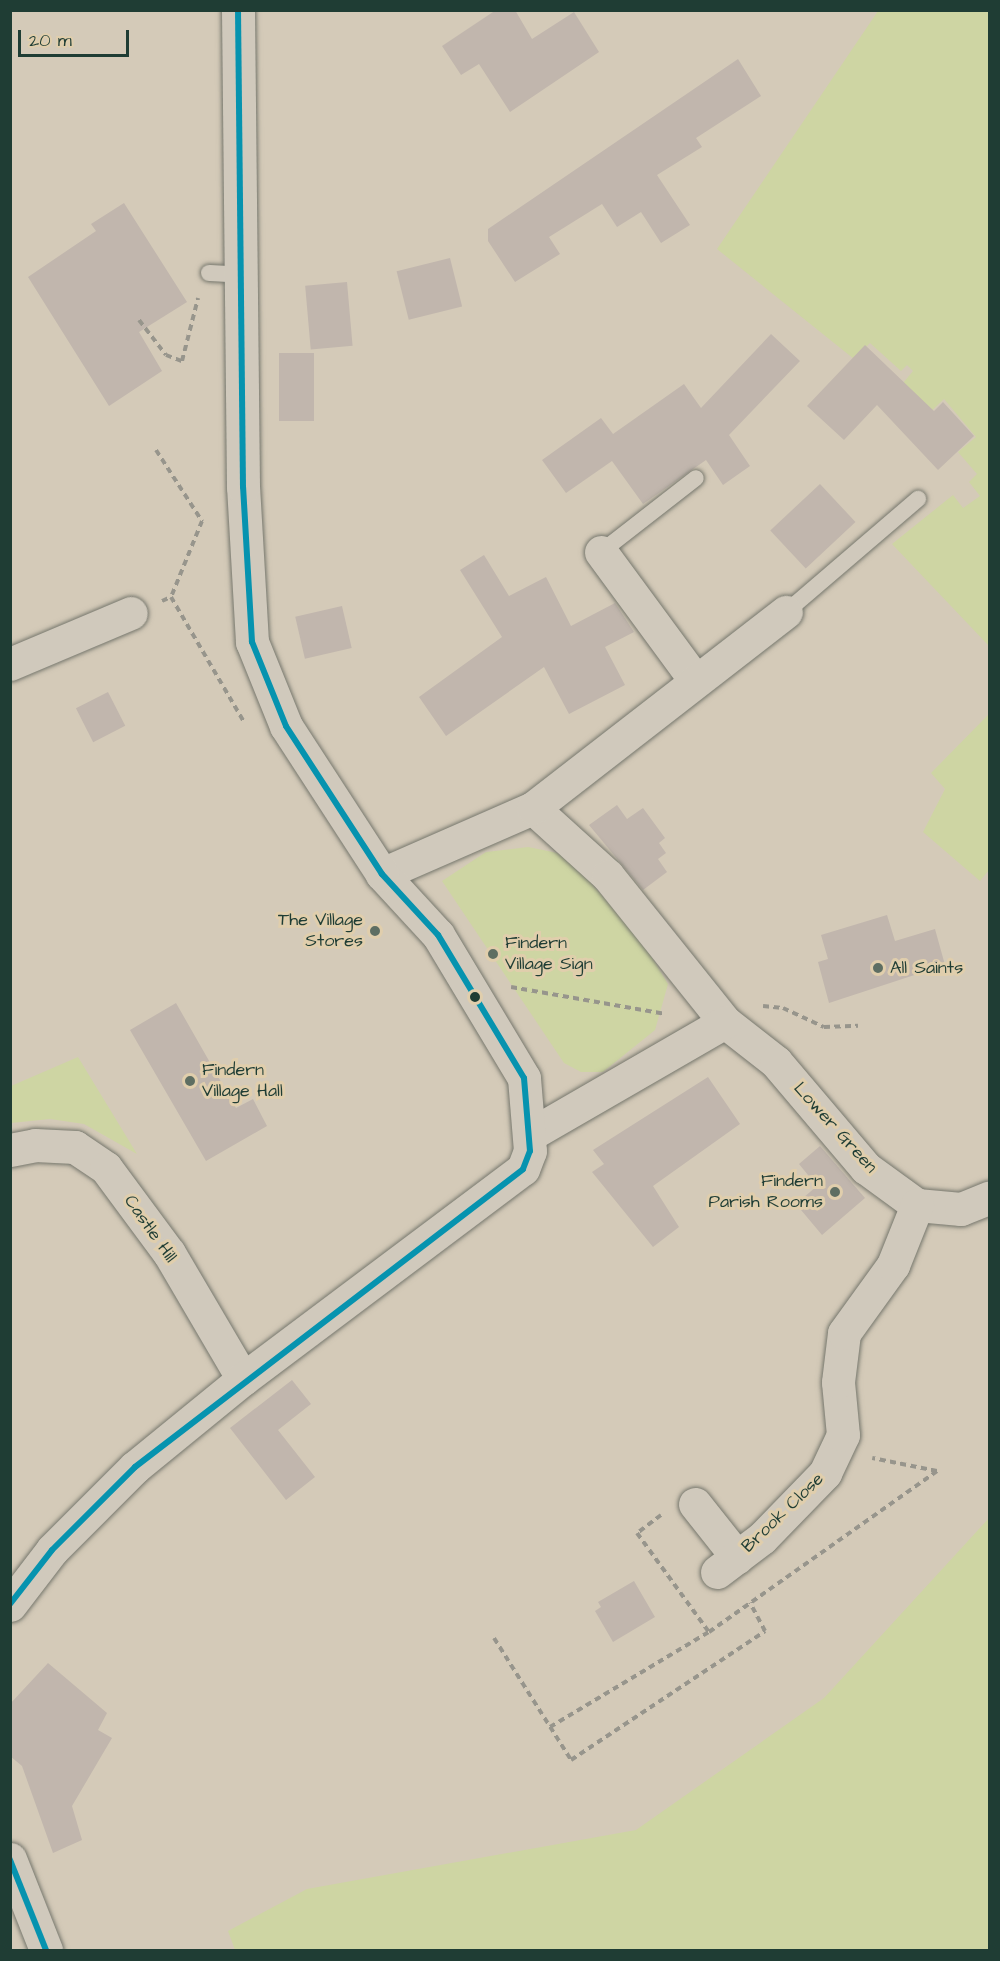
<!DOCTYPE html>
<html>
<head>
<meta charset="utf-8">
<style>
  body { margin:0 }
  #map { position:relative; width:1000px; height:1961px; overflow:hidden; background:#d4cab8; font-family:"Architects Daughter",sans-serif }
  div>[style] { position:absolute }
  .green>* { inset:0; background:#ced5a3 }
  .building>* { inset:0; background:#c1b6ad; transform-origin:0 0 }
  .path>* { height:4px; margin-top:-2px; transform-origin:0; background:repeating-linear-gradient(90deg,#97958c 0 6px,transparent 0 10.5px) }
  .roads { filter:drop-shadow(0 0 2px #76776d) drop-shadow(0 0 2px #76776d) }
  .service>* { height:16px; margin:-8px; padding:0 8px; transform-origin:8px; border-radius:8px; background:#d0c9bc }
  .minor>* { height:33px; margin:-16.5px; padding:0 16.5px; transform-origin:16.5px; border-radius:16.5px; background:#d0c9bc }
  .tertiary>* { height:33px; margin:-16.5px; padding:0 16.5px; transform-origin:16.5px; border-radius:16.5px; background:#d0c9bc }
  .bus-1>* { height:6px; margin:-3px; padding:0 3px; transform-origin:3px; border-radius:3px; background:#0693af }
  .dots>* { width:16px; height:16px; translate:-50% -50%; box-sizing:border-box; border:3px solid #e0ceac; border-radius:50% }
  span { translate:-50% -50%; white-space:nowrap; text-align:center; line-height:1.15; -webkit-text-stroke:6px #e0ceac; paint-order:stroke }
  .poi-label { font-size:18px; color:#1f3d34 }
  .right { translate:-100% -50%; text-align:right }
  .left { translate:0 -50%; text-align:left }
  .street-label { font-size:18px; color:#1f3d34 }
  .frame { position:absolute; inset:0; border:12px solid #1f3d34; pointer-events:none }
  .scale { position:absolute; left:18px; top:30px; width:111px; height:27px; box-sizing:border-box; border:3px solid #1f3d34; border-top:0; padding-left:8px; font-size:18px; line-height:21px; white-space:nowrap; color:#1f3d34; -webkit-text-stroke:4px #e0ceac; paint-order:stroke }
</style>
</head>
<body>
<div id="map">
  <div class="green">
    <div style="clip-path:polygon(878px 11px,989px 11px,989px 646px,892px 544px,953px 495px,963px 508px,980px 496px,969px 482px,977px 474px,958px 452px,976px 437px,944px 399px,926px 416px,883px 407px,913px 371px,907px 365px,901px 371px,870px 343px,854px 359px,717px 249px)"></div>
    <div style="clip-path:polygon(989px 714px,989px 870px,980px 881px,923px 832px,945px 789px,931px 773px)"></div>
    <div style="clip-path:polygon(528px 847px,558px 853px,578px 868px,642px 941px,668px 984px,655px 1030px,603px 1072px,581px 1072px,564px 1063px,442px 881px,486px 852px)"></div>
    <div style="clip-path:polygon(78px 1057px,137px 1154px,84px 1124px,50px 1119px,11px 1123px,11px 1086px)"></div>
    <div style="clip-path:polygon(989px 1518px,989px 1950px,235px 1950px,228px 1931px,307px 1889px,636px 1830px,824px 1698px)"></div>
  </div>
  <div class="building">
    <div style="clip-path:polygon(496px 10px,515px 10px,532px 39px,574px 12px,599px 52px,510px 112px,479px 64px,461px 75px,442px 46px)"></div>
    <div style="clip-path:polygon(738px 59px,761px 96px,696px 138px,702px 147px,657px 175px,690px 225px,661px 243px,641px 212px,617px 227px,602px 204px,549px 237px,560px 254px,515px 282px,488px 241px,488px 229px)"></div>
    <div style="clip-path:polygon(124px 203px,187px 302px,139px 332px,162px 371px,109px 406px,28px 277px,96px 231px,91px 224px)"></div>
    <div style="left:450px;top:258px;width:50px;height:55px;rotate:76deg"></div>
    <div style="left:347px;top:282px;width:64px;height:42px;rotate:85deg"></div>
    <div style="clip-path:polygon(771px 334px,800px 361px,729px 435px,750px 466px,723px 485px,706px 460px,643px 504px,612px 461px,566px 493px,542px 460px,601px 418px,613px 434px,684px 384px,701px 408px)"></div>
    <div style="clip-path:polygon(865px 345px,934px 411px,943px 402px,974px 436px,938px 470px,877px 405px,844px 440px,807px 406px)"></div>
    <div style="left:279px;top:353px;width:35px;height:68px"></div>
    <div style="left:820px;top:484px;width:52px;height:68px;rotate:47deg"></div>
    <div style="clip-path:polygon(484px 555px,509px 596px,546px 577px,571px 626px,615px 603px,634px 632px,605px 647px,625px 685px,569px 714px,544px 667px,446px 736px,419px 697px,502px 637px,460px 570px)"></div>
    <div style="left:342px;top:606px;width:43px;height:48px;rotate:77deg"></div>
    <div style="left:108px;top:692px;width:38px;height:36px;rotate:63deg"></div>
    <div style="clip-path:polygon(617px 805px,627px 819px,643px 808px,665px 838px,659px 843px,666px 853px,658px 859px,667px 872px,643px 890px,589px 825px)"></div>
    <div style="clip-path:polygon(887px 915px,895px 941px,935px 929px,945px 965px,829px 1003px,818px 962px,828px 959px,821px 935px)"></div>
    <div style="clip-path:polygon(176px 1003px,236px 1108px,253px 1099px,267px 1126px,206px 1161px,130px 1030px)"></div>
    <div style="clip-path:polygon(708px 1077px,740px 1124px,653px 1186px,679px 1227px,653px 1247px,592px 1172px,604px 1164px,593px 1150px)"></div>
    <div style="clip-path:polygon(820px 1146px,865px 1198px,822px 1235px,796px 1204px,817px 1186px,799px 1164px)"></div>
    <div style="clip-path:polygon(292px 1380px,311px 1404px,278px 1430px,315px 1477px,286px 1500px,230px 1428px)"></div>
    <div style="clip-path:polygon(634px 1581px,655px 1617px,613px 1642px,595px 1611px,601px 1607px,598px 1602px)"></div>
    <div style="clip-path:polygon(48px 1663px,107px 1713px,98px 1730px,112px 1738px,72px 1806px,82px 1840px,53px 1853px,22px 1766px,10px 1756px,10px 1704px)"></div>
  </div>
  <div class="path">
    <div style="left:139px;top:320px;width:44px;rotate:52.4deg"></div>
    <div style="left:166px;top:355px;width:17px;rotate:21deg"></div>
    <div style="left:182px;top:361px;width:65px;rotate:-75.7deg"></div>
    <div style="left:156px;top:450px;width:85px;rotate:57.1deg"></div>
    <div style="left:202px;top:521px;width:82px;rotate:112.2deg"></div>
    <div style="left:162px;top:601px;width:10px;rotate:-24deg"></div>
    <div style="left:171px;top:597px;width:145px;rotate:59.7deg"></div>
    <div style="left:511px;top:987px;width:157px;rotate:9.9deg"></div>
    <div style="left:763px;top:1006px;width:20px;rotate:6deg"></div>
    <div style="left:783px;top:1008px;width:45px;rotate:24.9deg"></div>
    <div style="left:824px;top:1027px;width:34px;rotate:-2deg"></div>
    <div style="left:661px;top:1515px;width:30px;rotate:143deg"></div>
    <div style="left:637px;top:1533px;width:122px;rotate:54deg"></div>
    <div style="left:494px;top:1638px;width:144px;rotate:57.7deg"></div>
    <div style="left:571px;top:1760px;width:233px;rotate:-33.6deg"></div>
    <div style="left:765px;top:1631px;width:32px;rotate:-118deg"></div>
    <div style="left:550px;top:1727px;width:185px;rotate:-30.9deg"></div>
    <div style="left:709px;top:1632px;width:279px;rotate:-35.2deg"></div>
    <div style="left:937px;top:1471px;width:66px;rotate:-168.7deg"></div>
  </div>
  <div class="roads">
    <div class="service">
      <div style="left:209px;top:273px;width:34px;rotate:3deg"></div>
      <div style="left:601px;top:552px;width:120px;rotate:-37.9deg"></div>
      <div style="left:786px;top:612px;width:174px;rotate:-40.6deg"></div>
    </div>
    <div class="minor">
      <div style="left:601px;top:552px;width:159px;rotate:53.7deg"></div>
      <div style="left:10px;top:664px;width:131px;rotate:-22.9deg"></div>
      <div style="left:533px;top:808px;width:101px;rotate:42.2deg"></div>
      <div style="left:608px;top:876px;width:187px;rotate:51.3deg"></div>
      <div style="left:725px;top:1022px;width:65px;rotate:38.1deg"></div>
      <div style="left:776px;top:1062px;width:139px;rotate:49.7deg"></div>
      <div style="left:866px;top:1168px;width:63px;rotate:36deg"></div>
      <div style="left:917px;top:1205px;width:44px;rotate:5.2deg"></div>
      <div style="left:961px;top:1209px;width:31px;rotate:-22deg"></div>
      <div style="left:382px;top:874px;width:165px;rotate:-23.6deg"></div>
      <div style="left:533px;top:808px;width:320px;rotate:-37.8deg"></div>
      <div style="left:531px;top:1134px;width:224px;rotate:-30deg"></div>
      <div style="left:10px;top:1150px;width:25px;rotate:-11deg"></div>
      <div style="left:35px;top:1145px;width:40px;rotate:2.9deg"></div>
      <div style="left:75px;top:1147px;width:37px;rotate:34deg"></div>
      <div style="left:106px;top:1168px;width:106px;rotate:53.5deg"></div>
      <div style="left:169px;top:1253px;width:146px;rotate:59.6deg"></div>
      <div style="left:695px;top:1504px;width:68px;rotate:51.6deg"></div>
      <div style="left:717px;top:1572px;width:56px;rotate:-37.1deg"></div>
      <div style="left:762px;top:1538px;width:91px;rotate:-45.9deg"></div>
      <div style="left:825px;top:1473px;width:42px;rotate:-64.7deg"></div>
      <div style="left:843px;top:1435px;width:53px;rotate:-95.4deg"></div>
      <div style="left:838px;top:1382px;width:49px;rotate:-83deg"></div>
      <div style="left:844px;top:1333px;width:84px;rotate:-54.2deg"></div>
      <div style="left:893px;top:1265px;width:65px;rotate:-68.2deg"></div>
    </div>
    <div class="tertiary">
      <div style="left:10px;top:1605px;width:69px;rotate:-52.6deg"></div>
      <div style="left:52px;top:1550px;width:117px;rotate:-45deg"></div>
      <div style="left:135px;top:1467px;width:139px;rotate:-39.2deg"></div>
      <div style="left:243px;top:1379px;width:350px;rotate:-36.9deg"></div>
      <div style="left:523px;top:1169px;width:19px;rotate:-69deg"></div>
      <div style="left:530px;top:1151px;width:73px;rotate:-94.7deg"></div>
      <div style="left:524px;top:1078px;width:167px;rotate:-121deg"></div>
      <div style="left:438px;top:935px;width:83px;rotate:-132.6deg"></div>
      <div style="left:382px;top:874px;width:176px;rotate:-123deg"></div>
      <div style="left:286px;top:726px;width:91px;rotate:-112deg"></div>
      <div style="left:252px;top:642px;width:155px;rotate:-93.3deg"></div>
      <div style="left:243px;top:487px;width:477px;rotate:-90.6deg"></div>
      <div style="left:10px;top:1859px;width:98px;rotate:68.4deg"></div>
    </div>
  </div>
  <div class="bus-1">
    <div style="left:10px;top:1604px;width:68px;rotate:-52.1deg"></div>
    <div style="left:52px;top:1550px;width:117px;rotate:-45deg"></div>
    <div style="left:135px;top:1467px;width:489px;rotate:-37.5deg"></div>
    <div style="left:523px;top:1169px;width:19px;rotate:-69deg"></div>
    <div style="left:530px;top:1151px;width:73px;rotate:-94.7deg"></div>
    <div style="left:524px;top:1078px;width:167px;rotate:-121deg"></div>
    <div style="left:438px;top:935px;width:83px;rotate:-132.6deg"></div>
    <div style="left:382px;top:874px;width:176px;rotate:-123deg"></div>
    <div style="left:286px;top:726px;width:91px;rotate:-112deg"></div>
    <div style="left:252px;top:642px;width:155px;rotate:-93.3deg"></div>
    <div style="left:243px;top:487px;width:477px;rotate:-90.6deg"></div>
    <div style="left:10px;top:1860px;width:97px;rotate:68.2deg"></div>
  </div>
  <div class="dots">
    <div style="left:375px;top:931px;background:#5e6e62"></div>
    <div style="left:493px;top:954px;background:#5e6e62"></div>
    <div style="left:878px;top:968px;background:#5e6e62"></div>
    <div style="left:475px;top:997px;background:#1f3d34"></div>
    <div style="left:190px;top:1081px;background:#5e6e62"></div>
    <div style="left:835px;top:1192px;background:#5e6e62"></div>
  </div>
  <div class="poi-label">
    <span class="right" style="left:363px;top:931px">The Village<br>Stores</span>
    <span class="left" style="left:505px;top:954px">Findern<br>Village Sign</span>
    <span class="left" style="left:890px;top:968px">All Saints</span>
    <span class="left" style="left:202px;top:1081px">Findern<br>Village Hall</span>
    <span class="right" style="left:823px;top:1192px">Findern<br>Parish Rooms</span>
  </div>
  <div class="street-label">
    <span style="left:835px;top:1128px;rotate:48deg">Lower Green</span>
    <span style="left:150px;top:1229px;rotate:55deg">Castle Hill</span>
    <span style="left:783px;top:1513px;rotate:-44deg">Brook Close</span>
  </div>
  <div class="frame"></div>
  <div class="scale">20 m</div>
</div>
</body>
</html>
